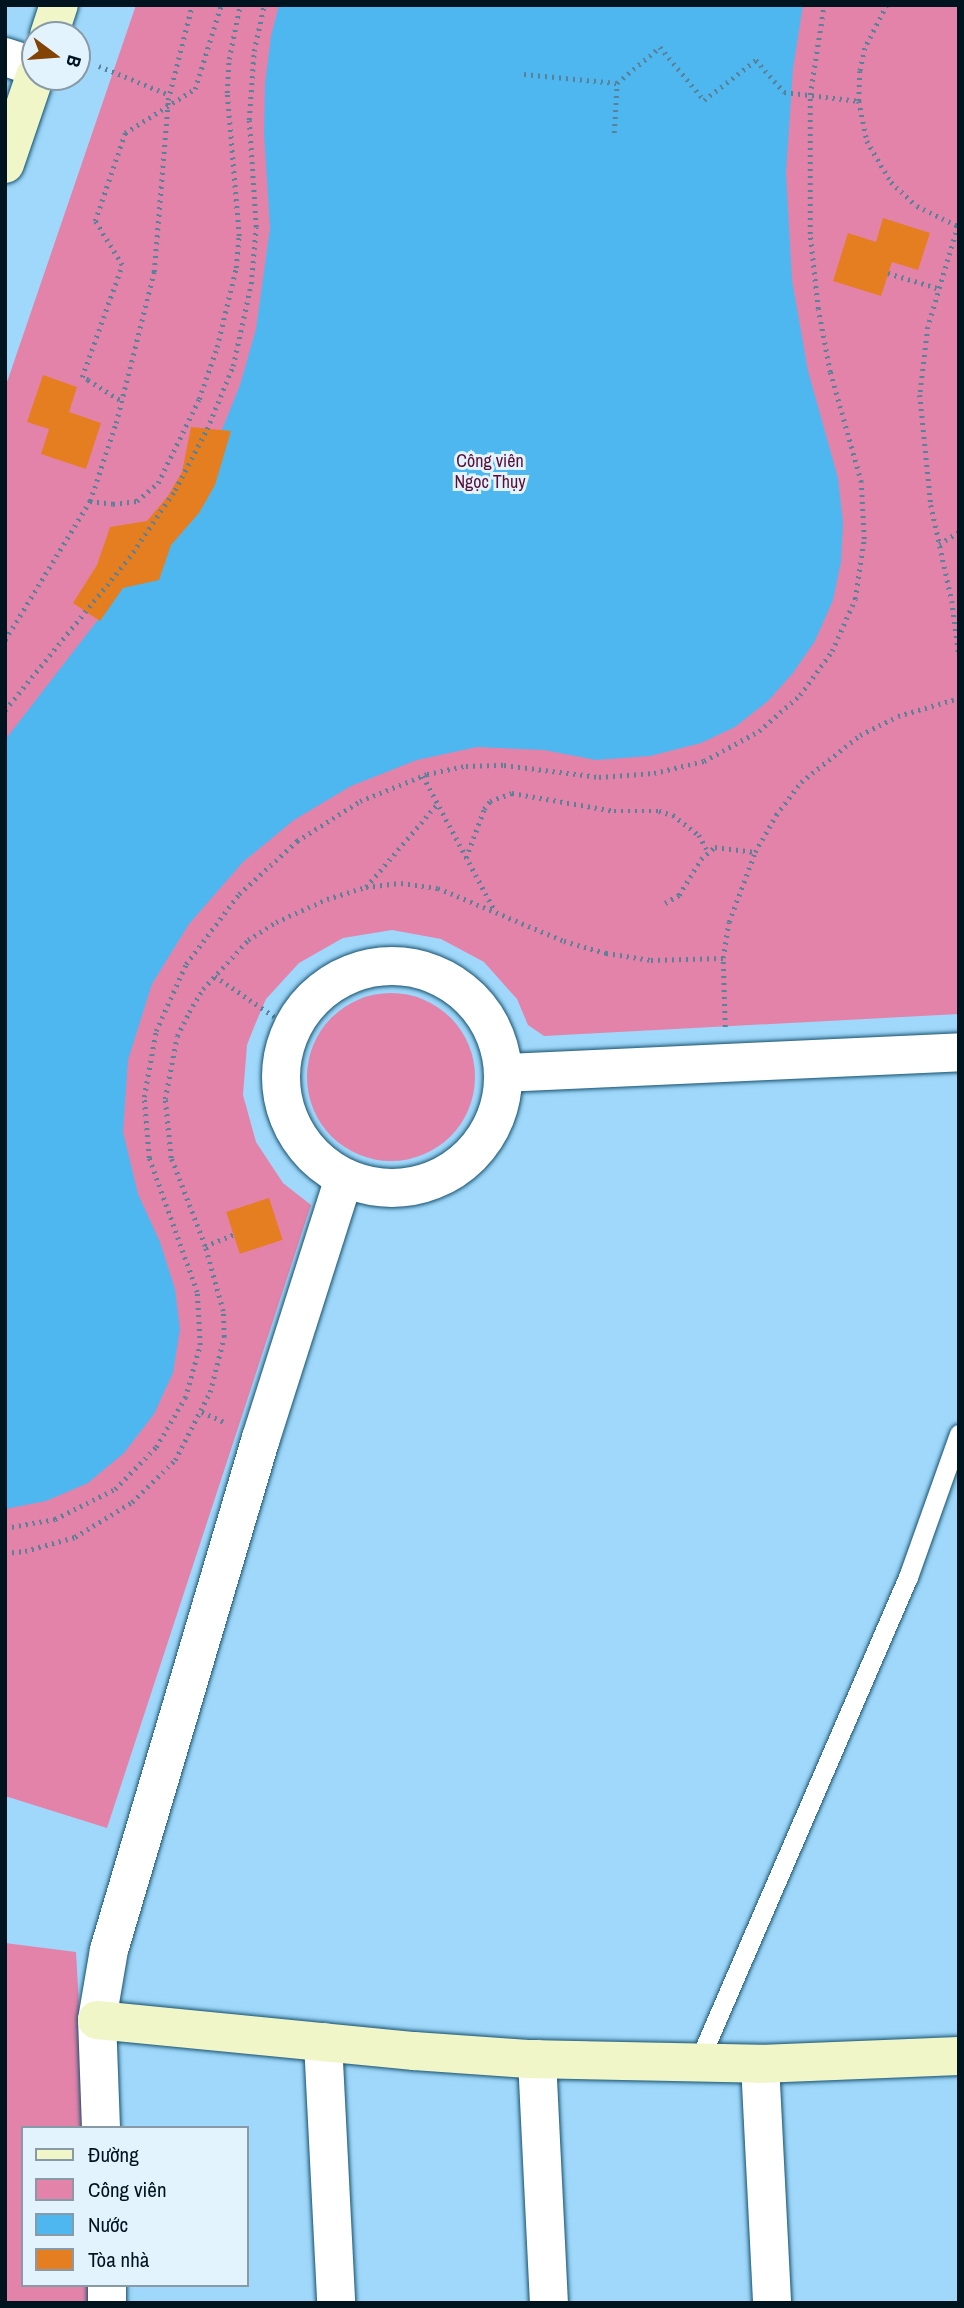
<!DOCTYPE html>
<html>
<head>
<meta charset="utf-8">
<style>
  body { margin:0 }
  #map { position:relative; width:964px; height:2308px; overflow:hidden; background:#9fd8fb; font-family:"Archivo Narrow",sans-serif }
  div>[style] { position:absolute }
  .green>* { inset:0; background:#e483a9 }
  .round { border-radius:50% }
  .water>* { inset:0; background:#4eb7f0 }
  .building>* { inset:0; background:#e47e21; transform-origin:0 0 }
  .path>* { height:4.5px; margin-top:-2.25px; transform-origin:0; background:repeating-linear-gradient(90deg,#59819a 0 2px,transparent 0 7px) }
  .roads { filter:drop-shadow(0 0 2px #17516f) drop-shadow(0 0 2px #17516f) }
  .lane>* { height:19px; margin:-9.5px; padding:0 9.5px; transform-origin:9.5px; border-radius:9.5px; background:#fff }
  .street>* { height:38px; margin:-19px; padding:0 19px; transform-origin:19px; border-radius:19px; background:#fff }
  .street>.ring { margin:-19px; padding:0; box-sizing:content-box; background:none; border:38px solid #fff; border-radius:50% }
  .secondary>* { height:38px; margin:-19px; padding:0 19px; transform-origin:19px; border-radius:19px; background:#f1f6c9 }
  .path-bridge>* { height:4.5px; margin-top:-2.25px; transform-origin:0; background:repeating-linear-gradient(90deg,#59819a 0 2px,transparent 0 7px) }
  span { translate:-50% -50%; white-space:nowrap; text-align:center; line-height:1.15; -webkit-text-stroke:6px #e2f3fe; paint-order:stroke }
  .park-label { font-size:18px; color:#5b0e34 }
  .frame { position:absolute; inset:0; border:7px solid #001420; pointer-events:none }
  .legend { position:absolute; left:21px; top:2126px; width:228px; height:161px; box-sizing:border-box; background:#e2f3fe; border:2px solid #889aa5; margin:0; padding:9px 12px; list-style:none; font-size:21px; color:#001420 }
  .legend li { display:flex; align-items:center; gap:14px; height:35px }
  .legend b { width:35px; border:2px solid #889aa5 }
  .north { position:absolute; left:21px; top:21px; width:70px; height:70px; box-sizing:border-box; background:#e2f3fe; border:2px solid #889aa5; border-radius:50%; rotate:106deg; font-size:19px; font-weight:700; line-height:28px; text-align:center; color:#001420 }
  .north::after { content:''; display:block; margin:auto; width:24px; height:32px; background:#824305; clip-path:polygon(50% 0,100% 100%,50% 72%,0 100%) }
</style>
</head>
<body>
<div id="map">
  <div class="green">
    <div style="clip-path:polygon(136px 5px,959px 5px,959px 1014px,544px 1036px,528px 1025px,517px 999px,484px 962px,441px 939px,392px 930px,343px 938px,299px 963px,266px 999px,254px 1027px,247px 1045px,243px 1095px,256px 1142px,283px 1183px,311px 1205px,107px 1828px,5px 1796px,5px 388px)"></div>
    <div class="round" style="left:307px;top:993px;width:168px;height:168px"></div>
    <div style="clip-path:polygon(5px 1943px,76px 1952px,86px 2128px,23px 2128px,23px 2285px,92px 2285px,93px 2303px,5px 2303px)"></div>
  </div>
  <div class="water">
    <div style="clip-path:polygon(279px 5px,803px 5px,793px 69px,786px 173px,792px 280px,808px 371px,838px 478px,843px 523px,841px 562px,833px 600px,815px 641px,793px 673px,768px 701px,735px 727px,701px 743px,650px 756px,596px 760px,544px 750px,477px 747px,417px 760px,351px 786px,294px 820px,243px 862px,189px 924px,152px 984px,128px 1060px,123px 1132px,138px 1194px,160px 1242px,175px 1289px,180px 1329px,173px 1373px,154px 1414px,124px 1453px,88px 1483px,46px 1501px,5px 1509px,5px 740px,182px 511px,213px 452px,240px 385px,256px 329px,270px 228px,264px 133px,265px 84px,271px 36px)"></div>
  </div>
  <div class="building">
    <div style="clip-path:polygon(883px 218px,930px 233px,918px 270px,892px 262px,881px 296px,833px 281px,848px 233px,876px 242px)"></div>
    <div style="clip-path:polygon(43px 375px,77px 387px,69px 412px,101px 423px,86px 469px,41px 454px,49px 429px,27px 422px)"></div>
    <div style="clip-path:polygon(191px 427px,231px 431px,215px 485px,199px 513px,171px 545px,159px 580px,123px 588px,100px 621px,73px 603px,97px 565px,110px 527px,147px 521px,168px 496px,182px 472px)"></div>
    <div style="left:269px;top:1198px;width:44px;height:45px;rotate:72deg"></div>
  </div>
  <div class="path">
    <div style="left:887px;top:5px;width:48px;rotate:117.1deg"></div>
    <div style="left:865px;top:48px;width:24px;rotate:102deg"></div>
    <div style="left:860px;top:71px;width:30px;rotate:92deg"></div>
    <div style="left:859px;top:101px;width:41px;rotate:78.7deg"></div>
    <div style="left:867px;top:141px;width:48px;rotate:59.7deg"></div>
    <div style="left:891px;top:182px;width:35px;rotate:43deg"></div>
    <div style="left:917px;top:206px;width:46px;rotate:26deg"></div>
    <div style="left:99px;top:66px;width:77px;rotate:22.2deg"></div>
    <div style="left:524px;top:74px;width:93px;rotate:5.5deg"></div>
    <div style="left:614px;top:133px;width:50px;rotate:-86.6deg"></div>
    <div style="left:617px;top:83px;width:56px;rotate:-39.9deg"></div>
    <div style="left:660px;top:47px;width:69px;rotate:50.3deg"></div>
    <div style="left:704px;top:100px;width:66px;rotate:-37.6deg"></div>
    <div style="left:756px;top:60px;width:43px;rotate:48.8deg"></div>
    <div style="left:784px;top:92px;width:76px;rotate:6.8deg"></div>
    <div style="left:958px;top:226px;width:105px;rotate:106.5deg"></div>
    <div style="left:928px;top:327px;width:68px;rotate:96.7deg"></div>
    <div style="left:920px;top:395px;width:111px;rotate:84.3deg"></div>
    <div style="left:931px;top:505px;width:98px;rotate:77.7deg"></div>
    <div style="left:952px;top:601px;width:55px;rotate:82.7deg"></div>
    <div style="left:888px;top:273px;width:51px;rotate:17deg"></div>
    <div style="left:88px;top:380px;width:40px;rotate:32deg"></div>
    <div style="left:90px;top:501px;width:23px;rotate:7deg"></div>
    <div style="left:113px;top:504px;width:24px;rotate:-7deg"></div>
    <div style="left:137px;top:501px;width:28px;rotate:-41deg"></div>
    <div style="left:158px;top:483px;width:93px;rotate:-64deg"></div>
    <div style="left:199px;top:399px;width:55px;rotate:-70.9deg"></div>
    <div style="left:217px;top:347px;width:81px;rotate:-76.5deg"></div>
    <div style="left:236px;top:268px;width:32px;rotate:-85deg"></div>
    <div style="left:239px;top:236px;width:144px;rotate:-94.8deg"></div>
    <div style="left:227px;top:93px;width:34px;rotate:-87deg"></div>
    <div style="left:229px;top:59px;width:55px;rotate:-78.5deg"></div>
    <div style="left:939px;top:544px;width:23px;rotate:-31deg"></div>
    <div style="left:5px;top:640px;width:163px;rotate:-58.6deg"></div>
    <div style="left:90px;top:501px;width:82px;rotate:-71.6deg"></div>
    <div style="left:116px;top:423px;width:156px;rotate:-75.9deg"></div>
    <div style="left:154px;top:272px;width:173px;rotate:-85.3deg"></div>
    <div style="left:168px;top:100px;width:98px;rotate:-75.8deg"></div>
    <div style="left:5px;top:710px;width:196px;rotate:-50.8deg"></div>
    <div style="left:129px;top:558px;width:82px;rotate:-55.9deg"></div>
    <div style="left:175px;top:490px;width:69px;rotate:-62.3deg"></div>
    <div style="left:207px;top:429px;width:68px;rotate:-67.6deg"></div>
    <div style="left:233px;top:366px;width:84px;rotate:-77.6deg"></div>
    <div style="left:251px;top:284px;width:57px;rotate:-85deg"></div>
    <div style="left:256px;top:227px;width:107px;rotate:-93.7deg"></div>
    <div style="left:249px;top:120px;width:69px;rotate:-85.9deg"></div>
    <div style="left:254px;top:51px;width:47px;rotate:-77.7deg"></div>
    <div style="left:423px;top:776px;width:151px;rotate:61.9deg"></div>
    <div style="left:466px;top:858px;width:52px;rotate:-69.8deg"></div>
    <div style="left:484px;top:809px;width:10px;rotate:-53deg"></div>
    <div style="left:490px;top:801px;width:23px;rotate:-20deg"></div>
    <div style="left:512px;top:793px;width:104px;rotate:10deg"></div>
    <div style="left:614px;top:811px;width:45px"></div>
    <div style="left:659px;top:811px;width:15px;rotate:16deg"></div>
    <div style="left:673px;top:815px;width:33px;rotate:38deg"></div>
    <div style="left:699px;top:835px;width:19px;rotate:62deg"></div>
    <div style="left:366px;top:887px;width:111px;rotate:-49.4deg"></div>
    <div style="left:665px;top:903px;width:16px;rotate:-30deg"></div>
    <div style="left:679px;top:895px;width:42px;rotate:-58.6deg"></div>
    <div style="left:701px;top:859px;width:18px;rotate:-41deg"></div>
    <div style="left:715px;top:847px;width:40px;rotate:7.1deg"></div>
    <div style="left:215px;top:976px;width:92px;rotate:34.4deg"></div>
    <div style="left:725px;top:1027px;width:69px;rotate:-91.7deg"></div>
    <div style="left:723px;top:958px;width:36px;rotate:-81deg"></div>
    <div style="left:729px;top:922px;width:75px;rotate:-69.6deg"></div>
    <div style="left:755px;top:852px;width:43px;rotate:-60.4deg"></div>
    <div style="left:776px;top:815px;width:41px;rotate:-52.9deg"></div>
    <div style="left:801px;top:782px;width:75px;rotate:-38.5deg"></div>
    <div style="left:860px;top:735px;width:42px;rotate:-26.6deg"></div>
    <div style="left:898px;top:716px;width:64px;rotate:-16.4deg"></div>
    <div style="left:205px;top:1246px;width:32px;rotate:-22deg"></div>
    <div style="left:202px;top:1412px;width:27px;rotate:24deg"></div>
    <div style="left:5px;top:1528px;width:51px;rotate:-10.2deg"></div>
    <div style="left:55px;top:1519px;width:67px;rotate:-26.6deg"></div>
    <div style="left:115px;top:1489px;width:59px;rotate:-45.7deg"></div>
    <div style="left:156px;top:1447px;width:57px;rotate:-59.4deg"></div>
    <div style="left:185px;top:1398px;width:55px;rotate:-74.2deg"></div>
    <div style="left:200px;top:1345px;width:53px;rotate:-93.2deg"></div>
    <div style="left:197px;top:1292px;width:142px;rotate:-109.7deg"></div>
    <div style="left:149px;top:1158px;width:61px;rotate:-94.7deg"></div>
    <div style="left:144px;top:1097px;width:67px;rotate:-79.7deg"></div>
    <div style="left:156px;top:1031px;width:73px;rotate:-65.9deg"></div>
    <div style="left:186px;top:964px;width:88px;rotate:-52.9deg"></div>
    <div style="left:239px;top:894px;width:79px;rotate:-42.4deg"></div>
    <div style="left:297px;top:841px;width:75px;rotate:-32.4deg"></div>
    <div style="left:360px;top:801px;width:72px;rotate:-21.9deg"></div>
    <div style="left:427px;top:774px;width:40px;rotate:-12deg"></div>
    <div style="left:466px;top:766px;width:38px;rotate:-2deg"></div>
    <div style="left:504px;top:765px;width:96px;rotate:7.2deg"></div>
    <div style="left:599px;top:777px;width:55px;rotate:-4.2deg"></div>
    <div style="left:654px;top:773px;width:51px;rotate:-13.5deg"></div>
    <div style="left:704px;top:761px;width:63px;rotate:-28.6deg"></div>
    <div style="left:759px;top:731px;width:55px;rotate:-41.3deg"></div>
    <div style="left:800px;top:695px;width:54px;rotate:-54deg"></div>
    <div style="left:832px;top:651px;width:57px;rotate:-66.1deg"></div>
    <div style="left:855px;top:599px;width:61px;rotate:-81.5deg"></div>
    <div style="left:864px;top:539px;width:57px;rotate:-93deg"></div>
    <div style="left:861px;top:482px;width:114px;rotate:-105.7deg"></div>
    <div style="left:830px;top:372px;width:64px;rotate:-100.8deg"></div>
    <div style="left:818px;top:309px;width:75px;rotate:-96.1deg"></div>
    <div style="left:810px;top:234px;width:139px;rotate:-90deg"></div>
    <div style="left:810px;top:95px;width:91px;rotate:-81.2deg"></div>
    <div style="left:5px;top:1553px;width:20px;rotate:-6deg"></div>
    <div style="left:25px;top:1551px;width:52px;rotate:-15.6deg"></div>
    <div style="left:75px;top:1537px;width:67px;rotate:-31.6deg"></div>
    <div style="left:132px;top:1502px;width:60px;rotate:-44.3deg"></div>
    <div style="left:175px;top:1460px;width:76px;rotate:-62.8deg"></div>
    <div style="left:210px;top:1392px;width:57px;rotate:-75.7deg"></div>
    <div style="left:224px;top:1337px;width:26px;rotate:-92deg"></div>
    <div style="left:223px;top:1311px;width:67px;rotate:-105.5deg"></div>
    <div style="left:205px;top:1246px;width:94px;rotate:-111.1deg"></div>
    <div style="left:171px;top:1158px;width:59px;rotate:-95.8deg"></div>
    <div style="left:165px;top:1099px;width:64px;rotate:-79.2deg"></div>
    <div style="left:177px;top:1036px;width:27px;rotate:-63deg"></div>
    <div style="left:189px;top:1012px;width:27px;rotate:-59deg"></div>
    <div style="left:203px;top:989px;width:67px;rotate:-47.4deg"></div>
    <div style="left:248px;top:940px;width:33px;rotate:-33deg"></div>
    <div style="left:276px;top:922px;width:56px;rotate:-24.3deg"></div>
    <div style="left:327px;top:899px;width:41px;rotate:-17.1deg"></div>
    <div style="left:366px;top:887px;width:35px;rotate:-7deg"></div>
    <div style="left:401px;top:883px;width:37px;rotate:8deg"></div>
    <div style="left:438px;top:888px;width:137px;rotate:22.8deg"></div>
    <div style="left:564px;top:941px;width:44px;rotate:15.9deg"></div>
    <div style="left:606px;top:953px;width:46px;rotate:8.8deg"></div>
    <div style="left:651px;top:960px;width:72px;rotate:-1.6deg"></div>
  </div>
  <div class="roads">
    <div class="lane">
      <div style="left:697px;top:2065px;width:532px;rotate:-66.62deg"></div>
      <div style="left:908px;top:1577px;width:152px;rotate:-70.4deg"></div>
    </div>
    <div class="street">
      <div style="left:5px;top:57px;width:32px;rotate:18deg"></div>
      <div class="ring" style="left:281px;top:966px;width:184px;height:184px"></div>
      <div style="left:504px;top:1073px;width:455px;rotate:-2.6deg"></div>
      <div style="left:323px;top:2042px;width:261px;rotate:87.1deg"></div>
      <div style="left:537px;top:2059px;width:244px;rotate:87.2deg"></div>
      <div style="left:760px;top:2064px;width:239px;rotate:87.1deg"></div>
      <div style="left:101px;top:2128px;width:108px;rotate:-92.1deg"></div>
      <div style="left:97px;top:2020px;width:71px;rotate:-80.3deg"></div>
      <div style="left:109px;top:1950px;width:534px;rotate:-73.47deg"></div>
      <div style="left:261px;top:1438px;width:273px;rotate:-72.3deg"></div>
      <div style="left:107px;top:2285px;width:18px;rotate:90deg"></div>
    </div>
    <div class="secondary">
      <div style="left:49px;top:35px;width:32px;rotate:-72deg"></div>
      <div style="left:5px;top:164px;width:93px;rotate:-71.2deg"></div>
      <div style="left:97px;top:2020px;width:319px;rotate:5.6deg"></div>
      <div style="left:414px;top:2051px;width:114px;rotate:4deg"></div>
      <div style="left:528px;top:2059px;width:232px;rotate:1.2deg"></div>
      <div style="left:760px;top:2064px;width:199px;rotate:-2.3deg"></div>
    </div>
  </div>
  <div class="path-bridge">
    <div style="left:88px;top:380px;width:7px;rotate:-153deg"></div>
    <div style="left:82px;top:377px;width:119px;rotate:-70.3deg"></div>
    <div style="left:122px;top:265px;width:52px;rotate:-121.5deg"></div>
    <div style="left:95px;top:221px;width:93px;rotate:-71.2deg"></div>
    <div style="left:125px;top:133px;width:83px;rotate:-32.2deg"></div>
    <div style="left:195px;top:89px;width:88px;rotate:-72.8deg"></div>
  </div>
  <div class="park-label">
    <span style="left:490px;top:472px">Công viên<br>Ngọc Thụy</span>
  </div>
  <div class="frame"></div>
  <ul class="legend">
  <li><b style="height:9px;background:#f1f6c9"></b>Đường</li>
  <li><b style="height:19px;background:#e483a9"></b>Công viên</li>
  <li><b style="height:19px;background:#4eb7f0"></b>Nước</li>
  <li><b style="height:19px;background:#e47e21"></b>Tòa nhà</li>
  </ul>
  <div class="north">B</div>
</div>
</body>
</html>
